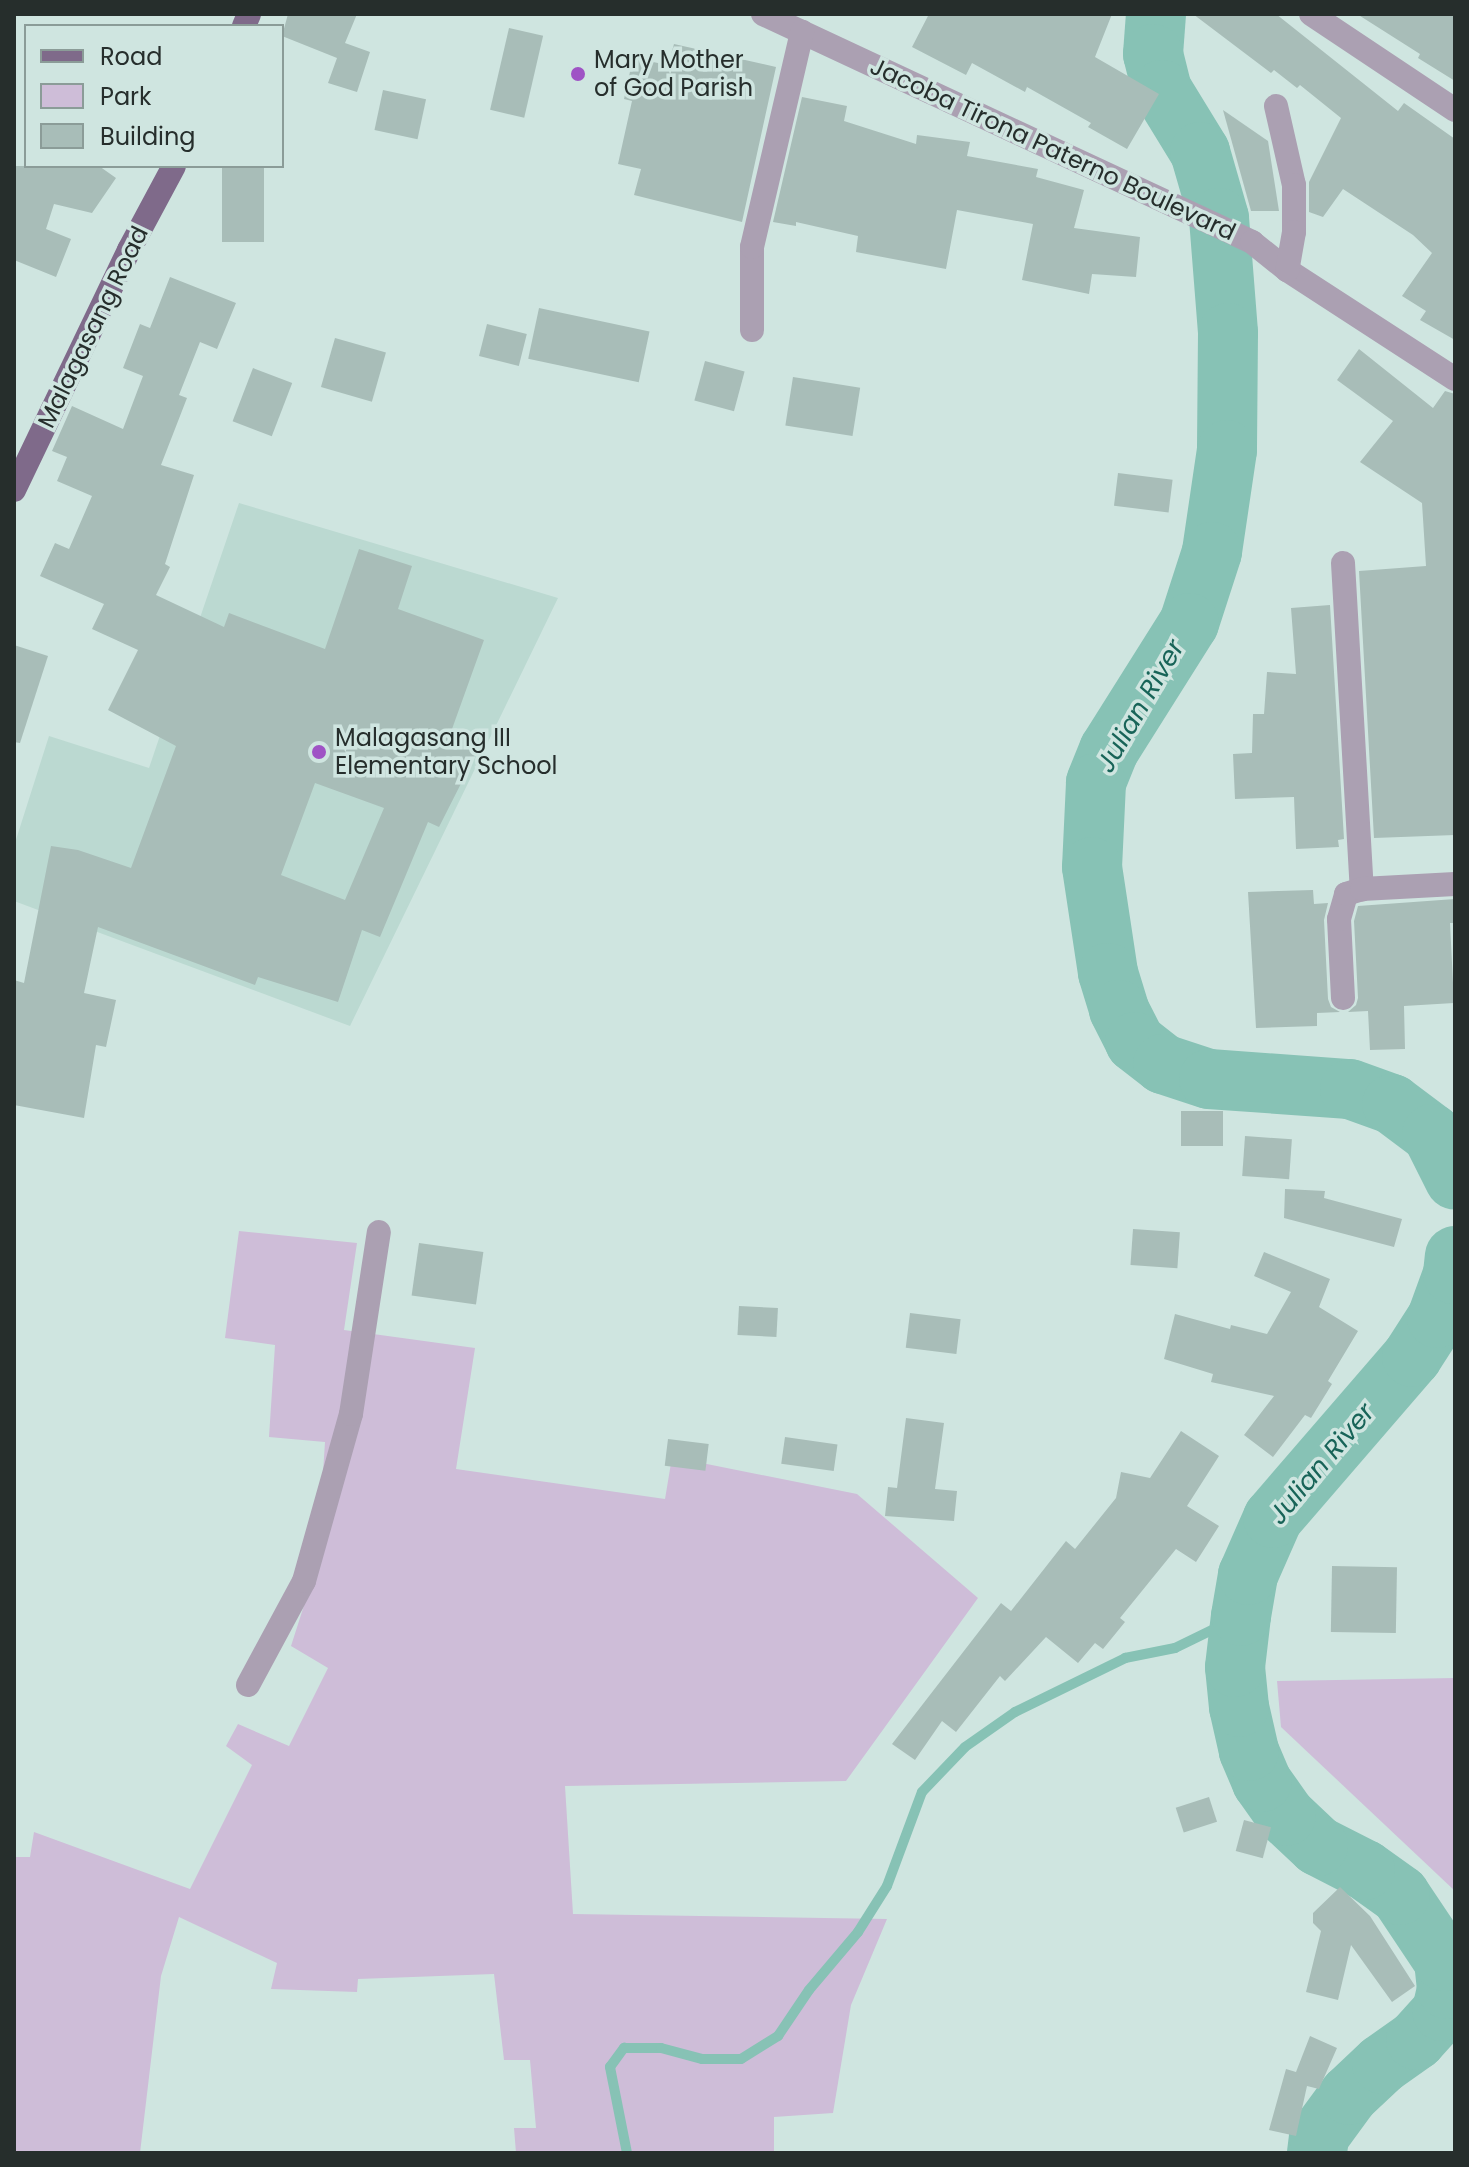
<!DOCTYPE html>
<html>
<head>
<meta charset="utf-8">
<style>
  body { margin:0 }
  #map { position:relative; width:1469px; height:2167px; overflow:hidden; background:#cfe5e0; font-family:Poppins,sans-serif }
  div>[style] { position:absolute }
  .built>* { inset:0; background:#bbd9d1 }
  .green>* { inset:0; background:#cebdd8 }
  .stream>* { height:10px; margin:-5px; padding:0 5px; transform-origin:5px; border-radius:5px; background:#87c2b5 }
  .river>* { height:60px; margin:-30px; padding:0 30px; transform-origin:30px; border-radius:30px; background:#87c2b5 }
  .building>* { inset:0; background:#a8bdb8; transform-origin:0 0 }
  .minor>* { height:24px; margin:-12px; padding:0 12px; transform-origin:12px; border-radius:12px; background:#aba0b2 }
  .major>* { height:24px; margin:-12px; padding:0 12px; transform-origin:12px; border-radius:12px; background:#7f6a8a }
  .dots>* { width:22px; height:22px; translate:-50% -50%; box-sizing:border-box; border:4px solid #cfe5e0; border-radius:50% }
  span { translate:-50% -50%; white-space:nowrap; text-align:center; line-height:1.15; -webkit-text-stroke:7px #cfe5e0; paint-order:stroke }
  .poi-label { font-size:24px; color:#262e2c }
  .left { translate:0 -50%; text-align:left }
  .street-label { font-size:24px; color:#262e2c }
  .water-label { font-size:26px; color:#186458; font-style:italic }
  .frame { position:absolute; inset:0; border:16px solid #262e2c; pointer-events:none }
  .legend { position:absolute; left:24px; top:24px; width:260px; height:144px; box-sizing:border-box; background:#cfe5e0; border:2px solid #8b9c98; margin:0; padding:10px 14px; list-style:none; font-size:24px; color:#262e2c }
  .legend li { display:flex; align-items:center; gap:16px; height:40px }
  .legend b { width:40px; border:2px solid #8b9c98 }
</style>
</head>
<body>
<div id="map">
  <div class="built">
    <div style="clip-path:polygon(239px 503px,558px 598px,350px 1026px,14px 901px,14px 846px,49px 736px,149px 768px)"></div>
  </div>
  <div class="green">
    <div style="clip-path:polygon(239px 1231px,357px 1243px,344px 1330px,475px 1348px,456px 1469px,665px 1499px,672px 1457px,857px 1494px,978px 1598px,846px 1781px,565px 1786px,573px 1914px,887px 1919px,851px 2005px,833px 2113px,774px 2117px,774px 2153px,516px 2153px,514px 2128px,536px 2128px,530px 2060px,504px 2060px,494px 1974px,358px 1979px,357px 1992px,271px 1989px,277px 1963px,179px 1917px,161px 1976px,140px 2153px,14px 2153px,14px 1857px,30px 1857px,34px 1832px,190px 1889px,252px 1765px,226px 1746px,238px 1724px,289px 1746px,328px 1668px,291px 1646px,317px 1565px,325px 1442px,269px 1437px,275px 1345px,225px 1338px)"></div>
    <div style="clip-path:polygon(1455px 1678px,1455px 1891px,1281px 1727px,1277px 1681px)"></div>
  </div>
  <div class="stream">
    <div style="left:627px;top:2153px;width:88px;rotate:-101.2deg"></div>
    <div style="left:610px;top:2067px;width:24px;rotate:-54deg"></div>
    <div style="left:624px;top:2048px;width:37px"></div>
    <div style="left:661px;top:2048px;width:42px;rotate:15deg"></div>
    <div style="left:702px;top:2059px;width:39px"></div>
    <div style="left:741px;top:2059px;width:44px;rotate:-31.9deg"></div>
    <div style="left:778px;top:2036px;width:55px;rotate:-56deg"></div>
    <div style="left:809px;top:1990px;width:76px;rotate:-49.8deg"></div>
    <div style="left:858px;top:1932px;width:54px;rotate:-57.8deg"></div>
    <div style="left:887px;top:1886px;width:100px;rotate:-69.6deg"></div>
    <div style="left:922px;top:1792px;width:62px;rotate:-46.3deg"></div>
    <div style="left:965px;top:1747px;width:61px;rotate:-35deg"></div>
    <div style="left:1015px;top:1712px;width:123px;rotate:-26.1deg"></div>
    <div style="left:1125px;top:1658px;width:51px;rotate:-11.3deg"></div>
    <div style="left:1175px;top:1648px;width:73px;rotate:-25.9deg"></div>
  </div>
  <div class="river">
    <div style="left:1156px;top:14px;width:40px;rotate:94.3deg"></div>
    <div style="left:1153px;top:54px;width:37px;rotate:76deg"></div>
    <div style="left:1162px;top:90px;width:73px;rotate:58.5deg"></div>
    <div style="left:1200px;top:152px;width:69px;rotate:73.9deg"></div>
    <div style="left:1219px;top:218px;width:115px;rotate:85.5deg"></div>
    <div style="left:1228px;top:333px;width:117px;rotate:90.5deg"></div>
    <div style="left:1227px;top:450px;width:103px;rotate:98.4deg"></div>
    <div style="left:1212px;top:552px;width:75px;rotate:107.9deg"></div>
    <div style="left:1189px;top:623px;width:150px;rotate:122.2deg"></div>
    <div style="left:1109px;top:750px;width:35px;rotate:112deg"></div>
    <div style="left:1096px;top:783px;width:84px;rotate:92.7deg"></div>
    <div style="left:1092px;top:867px;width:107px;rotate:81.4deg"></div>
    <div style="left:1108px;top:973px;width:39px;rotate:73deg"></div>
    <div style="left:1119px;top:1010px;width:36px;rotate:63deg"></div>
    <div style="left:1135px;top:1042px;width:36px;rotate:38deg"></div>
    <div style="left:1163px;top:1064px;width:48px;rotate:18.1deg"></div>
    <div style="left:1209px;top:1079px;width:141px;rotate:4.1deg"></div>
    <div style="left:1350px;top:1089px;width:45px;rotate:19.7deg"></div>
    <div style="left:1392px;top:1104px;width:50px;rotate:36.9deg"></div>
    <div style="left:1432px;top:1134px;width:51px;rotate:63.4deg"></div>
    <div style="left:1317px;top:2153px;width:17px;rotate:-83deg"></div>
    <div style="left:1319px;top:2136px;width:51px;rotate:-53.8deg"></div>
    <div style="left:1349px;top:2095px;width:45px;rotate:-43.2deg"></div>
    <div style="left:1382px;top:2064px;width:42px;rotate:-35.2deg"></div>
    <div style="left:1416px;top:2040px;width:39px;rotate:-48deg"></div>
    <div style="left:1442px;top:2011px;width:23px;rotate:-77deg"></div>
    <div style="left:1447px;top:1989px;width:28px;rotate:-96deg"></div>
    <div style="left:1444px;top:1961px;width:79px;rotate:-123.7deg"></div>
    <div style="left:1400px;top:1895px;width:43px;rotate:-144.5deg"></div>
    <div style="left:1365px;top:1870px;width:53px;rotate:-152.9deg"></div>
    <div style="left:1318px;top:1846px;width:44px;rotate:-136.8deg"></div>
    <div style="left:1286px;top:1816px;width:42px;rotate:-125.2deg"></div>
    <div style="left:1262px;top:1782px;width:34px;rotate:-113deg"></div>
    <div style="left:1249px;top:1751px;width:45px;rotate:-102.8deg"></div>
    <div style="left:1239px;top:1707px;width:40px;rotate:-95.7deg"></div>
    <div style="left:1235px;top:1667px;width:51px;rotate:-83.3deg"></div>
    <div style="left:1241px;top:1616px;width:42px;rotate:-80.3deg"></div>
    <div style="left:1248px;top:1575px;width:62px;rotate:-66.3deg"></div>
    <div style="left:1273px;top:1518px;width:213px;rotate:-49.2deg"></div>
    <div style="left:1412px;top:1357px;width:46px;rotate:-57.3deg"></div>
    <div style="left:1437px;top:1318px;width:47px;rotate:-70deg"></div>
    <div style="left:1453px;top:1274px;width:18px;rotate:-84deg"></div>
  </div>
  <div class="building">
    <div style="clip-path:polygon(288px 14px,357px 14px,345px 43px,370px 52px,357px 92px,328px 83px,337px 58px,282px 36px)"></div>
    <div style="clip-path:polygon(929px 14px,1112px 14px,1095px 57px,1159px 94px,1127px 149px,1088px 127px,1091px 123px,1027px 87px,1025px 92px,972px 63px,966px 75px,912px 47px)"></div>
    <div style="clip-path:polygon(1193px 14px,1276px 14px,1398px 111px,1404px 103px,1455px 139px,1455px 340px,1420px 320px,1426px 311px,1402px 296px,1432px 253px,1413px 235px,1343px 189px,1323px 217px,1309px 212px,1309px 182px,1341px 118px,1300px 85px,1297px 88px,1274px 70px,1271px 73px)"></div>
    <div style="clip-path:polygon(1357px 14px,1455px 14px,1455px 81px,1418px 58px,1420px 54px)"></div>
    <div style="left:509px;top:28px;width:35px;height:84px;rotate:13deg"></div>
    <div style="clip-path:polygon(674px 44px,776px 67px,742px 222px,634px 195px,641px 169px,618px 164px,632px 101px,624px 99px,633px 58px,668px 65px)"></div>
    <div style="left:383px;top:90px;width:44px;height:41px;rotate:12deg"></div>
    <div style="clip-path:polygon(802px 97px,847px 106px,844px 121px,916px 144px,917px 135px,970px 142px,967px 156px,1038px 169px,1036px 177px,1084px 190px,1074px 228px,1140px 237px,1136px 277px,1092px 274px,1089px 294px,1022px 280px,1033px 224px,957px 210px,946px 269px,856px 252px,858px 236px,796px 222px,796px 226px,773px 222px)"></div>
    <div style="clip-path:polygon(1223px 110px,1268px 141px,1279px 211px,1251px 211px)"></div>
    <div style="clip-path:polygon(14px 166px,99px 166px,116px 178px,92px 213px,54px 204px,46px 229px,71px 239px,56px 277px,14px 260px)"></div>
    <div style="left:222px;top:166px;width:42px;height:76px"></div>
    <div style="clip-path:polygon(evenodd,170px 277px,236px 303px,217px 349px,200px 342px,179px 395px,187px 398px,161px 465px,194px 475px,165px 564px,170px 567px,156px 595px,224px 627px,229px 613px,325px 649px,359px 549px,412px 566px,398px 609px,484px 640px,452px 729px,481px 744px,439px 827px,428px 822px,380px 937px,362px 930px,338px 1002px,258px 977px,255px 985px,98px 927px,84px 993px,116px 1000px,106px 1047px,96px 1045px,84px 1118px,14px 1105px,14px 980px,24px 983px,51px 846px,78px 850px,131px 868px,176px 746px,108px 710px,138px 650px,92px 629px,104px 604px,40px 576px,55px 543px,69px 549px,92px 496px,57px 481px,67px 457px,52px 451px,72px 406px,123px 429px,143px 376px,123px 368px,140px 324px,150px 328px,170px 277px,315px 783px,384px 808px,345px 900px,281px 875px,315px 783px)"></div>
    <div style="left:539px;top:308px;width:113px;height:52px;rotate:12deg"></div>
    <div style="left:487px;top:324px;width:41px;height:33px;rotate:14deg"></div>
    <div style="left:335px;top:338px;width:53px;height:51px;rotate:16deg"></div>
    <div style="clip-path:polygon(1359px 349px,1433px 408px,1445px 391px,1455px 394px,1455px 835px,1374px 838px,1359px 571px,1426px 566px,1422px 503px,1360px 462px,1393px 421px,1337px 380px)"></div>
    <div style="left:705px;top:361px;width:41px;height:41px;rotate:15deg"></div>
    <div style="left:253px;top:368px;width:42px;height:57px;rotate:21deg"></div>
    <div style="left:793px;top:377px;width:68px;height:49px;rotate:9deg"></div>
    <div style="left:1118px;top:473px;width:55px;height:33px;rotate:7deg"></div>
    <div style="clip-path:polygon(1330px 605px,1344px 839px,1338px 840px,1339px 847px,1296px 849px,1294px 797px,1235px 799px,1233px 754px,1252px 753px,1253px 714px,1264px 714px,1267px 672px,1296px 674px,1291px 608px)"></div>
    <div style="clip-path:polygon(14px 645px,48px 656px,20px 743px,14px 742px)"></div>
    <div style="clip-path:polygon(1313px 890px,1314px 904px,1328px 903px,1324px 920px,1328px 999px,1331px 1007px,1340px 1012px,1317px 1013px,1317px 1026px,1256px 1028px,1248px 892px)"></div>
    <div style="clip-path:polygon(1455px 899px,1455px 923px,1450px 923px,1454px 1003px,1404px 1006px,1405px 1049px,1370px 1050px,1368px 1011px,1348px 1012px,1356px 1005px,1358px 998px,1354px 921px,1358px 906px)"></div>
    <div style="left:1181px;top:1111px;width:42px;height:35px"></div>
    <div style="left:1245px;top:1136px;width:47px;height:40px;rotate:4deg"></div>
    <div style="clip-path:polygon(1285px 1189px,1325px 1191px,1324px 1198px,1402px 1219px,1394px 1247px,1284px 1218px)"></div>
    <div style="left:1133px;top:1229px;width:47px;height:36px;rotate:4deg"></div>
    <div style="left:419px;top:1243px;width:65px;height:53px;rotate:8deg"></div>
    <div style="clip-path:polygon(1264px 1252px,1330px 1279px,1319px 1307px,1358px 1331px,1328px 1381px,1332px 1384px,1311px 1418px,1305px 1415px,1273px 1457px,1244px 1435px,1274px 1396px,1211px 1382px,1213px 1374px,1164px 1359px,1175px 1314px,1230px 1329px,1231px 1325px,1267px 1334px,1291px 1292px,1254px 1276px)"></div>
    <div style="left:739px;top:1306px;width:39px;height:29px;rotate:3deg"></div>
    <div style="left:910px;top:1313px;width:51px;height:35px;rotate:7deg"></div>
    <div style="clip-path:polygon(906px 1418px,944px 1423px,935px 1489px,957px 1491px,954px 1521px,885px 1516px,888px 1487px,897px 1488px)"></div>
    <div style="clip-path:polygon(1181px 1431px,1219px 1456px,1187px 1506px,1219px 1526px,1196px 1562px,1176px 1549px,1120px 1618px,1125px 1622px,1103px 1649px,1095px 1643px,1078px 1663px,1046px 1637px,1005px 1681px,1000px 1676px,956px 1732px,942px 1721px,915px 1760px,892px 1744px,1001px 1603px,1011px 1611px,1066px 1541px,1075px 1549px,1116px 1498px,1121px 1472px,1150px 1478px)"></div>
    <div style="left:785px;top:1437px;width:53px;height:27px;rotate:8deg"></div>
    <div style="left:668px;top:1439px;width:41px;height:27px;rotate:7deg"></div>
    <div style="left:1332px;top:1566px;width:65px;height:66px;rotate:1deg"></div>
    <div style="left:1209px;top:1797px;width:26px;height:35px;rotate:72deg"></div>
    <div style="left:1244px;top:1820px;width:28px;height:32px;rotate:15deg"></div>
    <div style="clip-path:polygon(1340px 1887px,1370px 1916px,1415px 1986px,1392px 2002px,1351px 1945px,1338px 2000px,1306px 1992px,1321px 1931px,1313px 1923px,1313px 1913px)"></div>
    <div style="clip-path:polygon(1310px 2036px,1337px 2048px,1319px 2089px,1307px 2086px,1296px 2136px,1269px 2130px,1286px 2069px,1296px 2072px)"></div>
  </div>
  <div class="minor">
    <div style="left:763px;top:14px;width:540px;rotate:25deg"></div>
    <div style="left:1252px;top:242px;width:45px;rotate:38.7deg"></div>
    <div style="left:1287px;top:270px;width:200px;rotate:33deg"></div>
    <div style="left:1311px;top:14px;width:173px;rotate:33.7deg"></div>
    <div style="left:1276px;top:106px;width:81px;rotate:77.2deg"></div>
    <div style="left:1294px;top:185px;width:47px;rotate:90deg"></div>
    <div style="left:1294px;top:232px;width:39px;rotate:100deg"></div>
    <div style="left:752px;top:330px;width:83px;rotate:-90deg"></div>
    <div style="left:752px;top:247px;width:221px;rotate:-76.9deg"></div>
    <div style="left:1343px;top:563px;width:327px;rotate:86.7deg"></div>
    <div style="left:1343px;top:998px;width:79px;rotate:-92.9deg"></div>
    <div style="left:1339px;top:919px;width:26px;rotate:-74deg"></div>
    <div style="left:1346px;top:894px;width:17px;rotate:-17deg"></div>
    <div style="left:1362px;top:889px;width:93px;rotate:-3.1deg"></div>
    <div style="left:248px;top:1685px;width:118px;rotate:-61.7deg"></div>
    <div style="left:304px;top:1581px;width:173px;rotate:-74.3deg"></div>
    <div style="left:351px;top:1414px;width:184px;rotate:-81.3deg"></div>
  </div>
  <div class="major">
    <div style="left:244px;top:26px;width:13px;rotate:-67deg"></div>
    <div style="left:14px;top:490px;width:266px;rotate:-64.4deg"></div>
    <div style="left:129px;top:250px;width:95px;rotate:-61.8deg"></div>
  </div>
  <div class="dots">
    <div style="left:578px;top:74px;background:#9f53c5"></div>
    <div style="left:319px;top:752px;background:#9f53c5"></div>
  </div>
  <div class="poi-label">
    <span class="left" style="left:594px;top:74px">Mary Mother<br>of God Parish</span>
    <span class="left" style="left:335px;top:752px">Malagasang III<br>Elementary School</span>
  </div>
  <div class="street-label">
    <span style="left:1053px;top:149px;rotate:25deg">Jacoba Tirona Paterno Boulevard</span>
    <span style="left:93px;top:327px;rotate:-64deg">Malagasang Road</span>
  </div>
  <div class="water-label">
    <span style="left:1141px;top:706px;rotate:-60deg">Julian River</span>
    <span style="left:1322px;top:1464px;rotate:-50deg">Julian River</span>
  </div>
  <div class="frame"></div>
  <ul class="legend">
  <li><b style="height:10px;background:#7f6a8a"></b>Road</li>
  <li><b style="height:22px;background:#cebdd8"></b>Park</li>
  <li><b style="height:22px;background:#a8bdb8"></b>Building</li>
  </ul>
</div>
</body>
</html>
